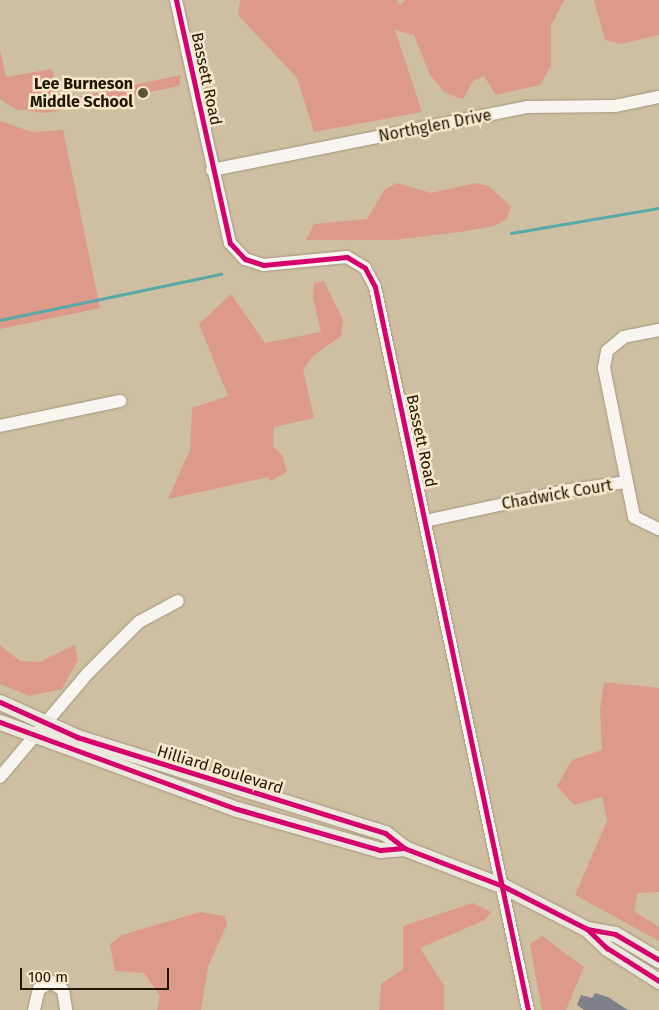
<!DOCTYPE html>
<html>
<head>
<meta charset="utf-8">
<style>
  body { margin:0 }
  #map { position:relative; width:659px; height:1010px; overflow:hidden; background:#cfbfa2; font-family:"Fira Sans",sans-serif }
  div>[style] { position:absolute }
  .green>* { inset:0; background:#dd998a }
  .stream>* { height:3px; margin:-1.5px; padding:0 1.5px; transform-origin:1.5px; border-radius:1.5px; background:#59a9a8 }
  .building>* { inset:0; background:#808188 }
  .roads { filter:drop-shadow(0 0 1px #a1957e) drop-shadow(0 0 1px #a1957e) }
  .minor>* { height:12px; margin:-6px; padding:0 6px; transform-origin:6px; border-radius:6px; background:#f8f5f1 }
  .major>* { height:15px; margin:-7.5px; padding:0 7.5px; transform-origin:7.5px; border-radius:7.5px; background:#ede8de }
  .cycleway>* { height:5px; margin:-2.5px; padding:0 2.5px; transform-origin:2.5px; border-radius:2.5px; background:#d6006c }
  .dots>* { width:14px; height:14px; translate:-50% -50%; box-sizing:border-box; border:2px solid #f7e8cd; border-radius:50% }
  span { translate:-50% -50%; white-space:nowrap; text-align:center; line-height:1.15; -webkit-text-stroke:5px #f7e8cd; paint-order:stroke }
  .street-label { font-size:16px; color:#201602 }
  .poi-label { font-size:16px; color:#201602; font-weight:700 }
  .right { translate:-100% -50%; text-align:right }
  .scale { position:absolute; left:20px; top:968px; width:149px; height:22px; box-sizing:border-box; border:2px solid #201602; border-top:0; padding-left:6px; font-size:15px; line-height:18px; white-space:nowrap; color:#201602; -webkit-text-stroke:4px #f7e8cd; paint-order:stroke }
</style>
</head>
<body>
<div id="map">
  <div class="green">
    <div style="clip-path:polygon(240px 0,397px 0,400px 5px,405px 0,564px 0,551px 26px,551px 66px,540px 85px,496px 95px,484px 76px,473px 81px,463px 99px,445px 93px,430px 75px,414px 35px,395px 30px,422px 112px,314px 132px,297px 78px,238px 15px)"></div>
    <div style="clip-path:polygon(594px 0,659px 0,659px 35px,621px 44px,605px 40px)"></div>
    <div style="clip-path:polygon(0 49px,6px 77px,52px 69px,59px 101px,181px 75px,179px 86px,46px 113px,15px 109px,0 99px)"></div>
    <div style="clip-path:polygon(0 121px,32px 132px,63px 130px,100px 308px,0 329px)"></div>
    <div style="clip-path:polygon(397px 183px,431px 193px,476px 183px,489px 186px,511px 207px,507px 219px,494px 226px,467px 231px,394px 240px,306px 240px,314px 224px,367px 219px,385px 189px)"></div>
    <div style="clip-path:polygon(324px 281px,343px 320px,341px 336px,313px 356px,303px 370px,314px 418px,274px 427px,273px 446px,282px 455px,287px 472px,270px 481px,269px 477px,168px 499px,190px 450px,192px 408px,228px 396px,199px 324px,231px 294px,265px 343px,321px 332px,313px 298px,314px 283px)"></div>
    <div style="clip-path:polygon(0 645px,20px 661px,39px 662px,75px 645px,78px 660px,62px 689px,29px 696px,0 684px)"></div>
    <div style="clip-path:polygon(604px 682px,659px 688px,659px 892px,638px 893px,634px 911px,659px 927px,659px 941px,575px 895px,607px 821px,602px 797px,574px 805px,557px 786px,572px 760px,602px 750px,600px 710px)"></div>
    <div style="clip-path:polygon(473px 903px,491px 912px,485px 920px,420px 948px,444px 986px,444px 1010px,379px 1010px,381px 984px,403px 969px,403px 926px)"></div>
    <div style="clip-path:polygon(200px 912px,225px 916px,227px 924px,208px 967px,201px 1010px,157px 1010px,160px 996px,144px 973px,115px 971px,110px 944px,122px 935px)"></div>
    <div style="clip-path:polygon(542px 936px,584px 967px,566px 1010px,542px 1010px,530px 944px)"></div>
  </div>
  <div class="stream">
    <div style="left:511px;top:233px;width:150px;rotate:-9.6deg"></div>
    <div style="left:0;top:320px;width:226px;rotate:-11.8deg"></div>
  </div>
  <div class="building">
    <div style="clip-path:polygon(595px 993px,608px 997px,628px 1010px,584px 1010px,577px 1005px,581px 995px,592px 998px)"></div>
  </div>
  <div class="roads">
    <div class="minor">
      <div style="left:176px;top:0;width:249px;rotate:77.5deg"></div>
      <div style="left:230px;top:243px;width:22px;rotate:47deg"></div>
      <div style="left:245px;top:259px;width:19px;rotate:18deg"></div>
      <div style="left:263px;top:265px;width:84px;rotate:-5.4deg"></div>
      <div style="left:347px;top:257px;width:21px;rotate:31deg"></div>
      <div style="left:365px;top:268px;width:21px;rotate:62deg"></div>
      <div style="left:375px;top:287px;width:739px;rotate:78.05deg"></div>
      <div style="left:212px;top:170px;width:322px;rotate:-11.3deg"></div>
      <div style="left:528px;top:107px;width:87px;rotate:-0.7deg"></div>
      <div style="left:615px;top:106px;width:45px;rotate:-11.6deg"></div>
      <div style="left:659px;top:330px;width:36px;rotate:169deg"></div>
      <div style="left:624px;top:337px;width:22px;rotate:141deg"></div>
      <div style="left:607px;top:351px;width:17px;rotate:100deg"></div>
      <div style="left:604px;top:368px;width:152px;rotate:78.6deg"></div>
      <div style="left:634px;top:517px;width:28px;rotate:26deg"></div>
      <div style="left:0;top:426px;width:123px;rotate:-11.8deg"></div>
      <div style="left:425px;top:521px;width:142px;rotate:-12.2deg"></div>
      <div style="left:564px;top:491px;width:63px;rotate:-8.3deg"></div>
      <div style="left:0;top:777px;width:136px;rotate:-49.8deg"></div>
      <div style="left:88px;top:673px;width:72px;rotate:-45deg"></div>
      <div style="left:139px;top:622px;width:44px;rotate:-28.3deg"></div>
      <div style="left:34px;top:1010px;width:22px;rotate:-77deg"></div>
      <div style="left:39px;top:989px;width:14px;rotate:-30deg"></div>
      <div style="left:51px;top:982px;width:14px;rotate:34deg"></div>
      <div style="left:63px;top:990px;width:20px;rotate:81deg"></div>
    </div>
    <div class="major">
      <div style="left:0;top:702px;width:85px;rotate:24.4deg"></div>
      <div style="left:77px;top:737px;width:323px;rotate:17.3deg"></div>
      <div style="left:385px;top:833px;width:24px;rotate:38deg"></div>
      <div style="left:404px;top:848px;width:106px;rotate:21deg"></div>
      <div style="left:503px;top:886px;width:94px;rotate:27.1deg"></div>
      <div style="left:587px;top:929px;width:28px;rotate:10deg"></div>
      <div style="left:615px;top:934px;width:51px;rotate:30.6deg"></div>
      <div style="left:0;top:722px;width:252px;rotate:20.2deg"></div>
      <div style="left:237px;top:809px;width:149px;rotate:16deg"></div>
      <div style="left:380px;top:850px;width:24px;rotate:-5deg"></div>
      <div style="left:587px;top:929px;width:28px;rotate:44deg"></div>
      <div style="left:607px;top:948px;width:62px;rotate:32.4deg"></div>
    </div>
  </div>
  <div class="cycleway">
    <div style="left:176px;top:0;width:249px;rotate:77.5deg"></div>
    <div style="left:230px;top:243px;width:22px;rotate:47deg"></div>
    <div style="left:245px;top:259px;width:19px;rotate:18deg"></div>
    <div style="left:263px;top:265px;width:84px;rotate:-5.4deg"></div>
    <div style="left:347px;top:257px;width:21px;rotate:31deg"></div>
    <div style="left:365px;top:268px;width:21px;rotate:62deg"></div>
    <div style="left:375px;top:287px;width:739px;rotate:78.05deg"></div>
    <div style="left:0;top:702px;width:85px;rotate:24.4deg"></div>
    <div style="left:77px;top:737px;width:323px;rotate:17.3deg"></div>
    <div style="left:385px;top:833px;width:24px;rotate:38deg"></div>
    <div style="left:404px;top:848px;width:106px;rotate:21deg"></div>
    <div style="left:503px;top:886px;width:94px;rotate:27.1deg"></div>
    <div style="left:587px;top:929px;width:28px;rotate:10deg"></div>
    <div style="left:615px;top:934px;width:51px;rotate:30.6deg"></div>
    <div style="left:0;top:722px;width:252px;rotate:20.2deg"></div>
    <div style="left:237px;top:809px;width:149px;rotate:16deg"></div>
    <div style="left:380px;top:850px;width:24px;rotate:-5deg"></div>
    <div style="left:587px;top:929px;width:28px;rotate:44deg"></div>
    <div style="left:607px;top:948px;width:62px;rotate:32.4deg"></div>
  </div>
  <div class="dots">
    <div style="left:143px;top:93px;background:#5d513a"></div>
  </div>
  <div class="street-label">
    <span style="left:206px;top:79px;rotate:78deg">Bassett Road</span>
    <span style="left:435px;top:126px;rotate:-11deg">Northglen Drive</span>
    <span style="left:421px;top:441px;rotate:78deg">Bassett Road</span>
    <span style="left:557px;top:495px;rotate:-10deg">Chadwick Court</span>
    <span style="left:220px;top:770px;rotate:17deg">Hilliard Boulevard</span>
  </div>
  <div class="poi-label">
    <span class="right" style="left:133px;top:93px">Lee Burneson<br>Middle School</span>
  </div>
  <div class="scale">100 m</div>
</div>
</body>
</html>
